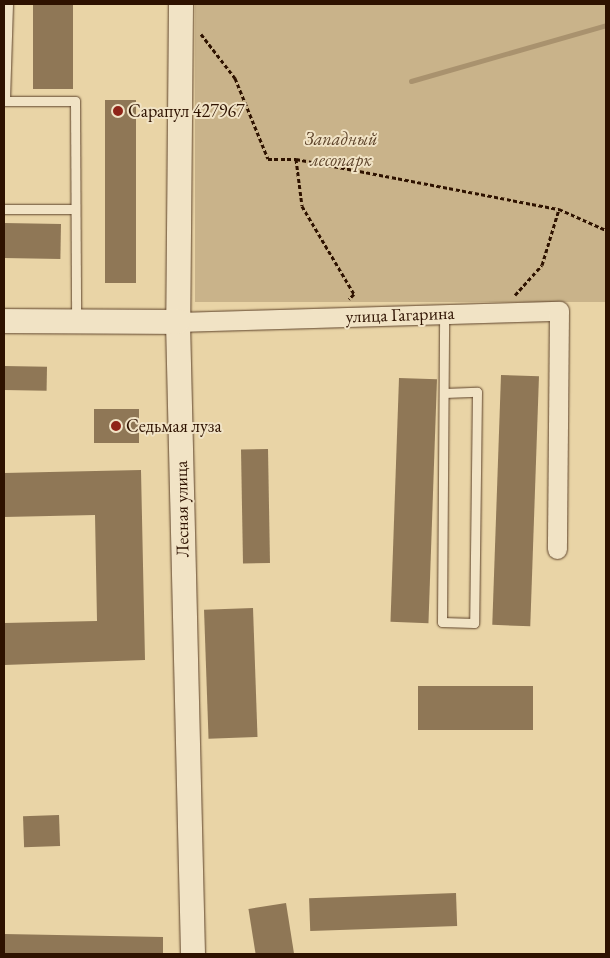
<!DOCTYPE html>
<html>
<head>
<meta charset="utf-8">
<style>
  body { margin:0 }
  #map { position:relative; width:610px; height:958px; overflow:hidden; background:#e9d4a6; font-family:"EB Garamond",serif }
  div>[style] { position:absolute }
  .green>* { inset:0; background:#c9b38a; transform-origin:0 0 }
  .stream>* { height:5px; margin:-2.5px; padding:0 2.5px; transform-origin:2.5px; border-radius:2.5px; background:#a9926e }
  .building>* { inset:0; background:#8f7756; transform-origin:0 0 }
  .path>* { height:3px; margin-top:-1.5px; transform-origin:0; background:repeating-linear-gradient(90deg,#2e1200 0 4px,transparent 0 6.5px) }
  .roads { filter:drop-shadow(0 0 1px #5d422a) drop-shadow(0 0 1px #5d422a) }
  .service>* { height:9px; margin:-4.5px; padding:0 4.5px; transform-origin:4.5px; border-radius:4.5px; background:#f1e3c5 }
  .minor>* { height:19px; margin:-9.5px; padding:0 9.5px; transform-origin:9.5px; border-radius:9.5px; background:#f1e3c5 }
  .tertiary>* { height:24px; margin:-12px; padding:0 12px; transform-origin:12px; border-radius:12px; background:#f1e3c5 }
  .dots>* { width:14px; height:14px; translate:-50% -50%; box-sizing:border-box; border:2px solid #f1e3c5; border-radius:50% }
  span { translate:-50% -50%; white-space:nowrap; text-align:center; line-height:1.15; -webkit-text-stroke:4px #f1e3c5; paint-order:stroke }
  .poi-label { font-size:18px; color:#2e1200 }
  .left { translate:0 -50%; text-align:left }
  .park-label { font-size:18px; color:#5c4229; font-style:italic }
  .street-label { font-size:18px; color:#2e1200 }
  .frame { position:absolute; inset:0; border:5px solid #2e1200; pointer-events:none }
</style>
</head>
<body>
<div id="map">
  <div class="green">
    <div style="left:195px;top:4px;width:411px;height:298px"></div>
  </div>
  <div class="stream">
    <div style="left:411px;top:81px;width:203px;rotate:-16deg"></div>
  </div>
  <div class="building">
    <div style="left:33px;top:4px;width:40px;height:85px"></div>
    <div style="left:105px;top:100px;width:31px;height:183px"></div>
    <div style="left:4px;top:223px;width:57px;height:35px;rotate:1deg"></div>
    <div style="left:4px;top:366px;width:43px;height:24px;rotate:1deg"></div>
    <div style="left:501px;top:375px;width:38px;height:250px;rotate:2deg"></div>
    <div style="left:399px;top:378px;width:38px;height:244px;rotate:2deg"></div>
    <div style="left:94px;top:409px;width:45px;height:34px"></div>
    <div style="left:268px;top:449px;width:114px;height:27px;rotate:89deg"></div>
    <div style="clip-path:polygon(141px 470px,145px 660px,4px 665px,4px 623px,97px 621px,95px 515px,4px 517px,4px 473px)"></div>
    <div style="left:253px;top:608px;width:129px;height:49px;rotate:88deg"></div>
    <div style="left:418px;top:686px;width:115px;height:44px"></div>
    <div style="left:59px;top:815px;width:31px;height:36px;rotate:88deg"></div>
    <div style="left:456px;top:893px;width:33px;height:147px;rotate:88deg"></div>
    <div style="left:286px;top:903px;width:52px;height:38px;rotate:81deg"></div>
    <div style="clip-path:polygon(4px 934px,163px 937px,163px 954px,4px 954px)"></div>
  </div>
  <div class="path">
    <div style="left:201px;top:34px;width:56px;rotate:52.3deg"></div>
    <div style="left:235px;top:78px;width:87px;rotate:67.8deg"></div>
    <div style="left:268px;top:159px;width:28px"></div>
    <div style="left:296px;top:159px;width:268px;rotate:10.8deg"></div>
    <div style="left:559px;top:209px;width:51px;rotate:24.1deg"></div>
    <div style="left:296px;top:159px;width:47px;rotate:82.7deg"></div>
    <div style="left:302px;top:206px;width:102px;rotate:59.4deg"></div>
    <div style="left:354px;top:294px;width:7px;rotate:135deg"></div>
    <div style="left:515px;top:295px;width:40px;rotate:-48deg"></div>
    <div style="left:542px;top:265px;width:59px;rotate:-73.1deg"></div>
  </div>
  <div class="roads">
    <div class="service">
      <div style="left:8px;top:4px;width:97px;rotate:91.8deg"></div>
      <div style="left:5px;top:101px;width:70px"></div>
      <div style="left:75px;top:101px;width:220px;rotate:89.7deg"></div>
      <div style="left:4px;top:209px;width:71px"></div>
      <div style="left:444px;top:393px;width:33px;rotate:-2deg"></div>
      <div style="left:477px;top:392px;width:231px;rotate:90.7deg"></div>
      <div style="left:474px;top:623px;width:32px;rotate:-178deg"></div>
      <div style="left:442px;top:622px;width:308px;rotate:-89.6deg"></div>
    </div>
    <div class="minor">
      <div style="left:178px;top:322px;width:381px;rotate:-1.7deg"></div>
      <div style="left:559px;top:311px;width:238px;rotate:90.5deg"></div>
    </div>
    <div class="tertiary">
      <div style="left:181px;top:4px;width:318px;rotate:90.5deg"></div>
      <div style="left:178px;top:322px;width:632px;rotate:88.64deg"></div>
      <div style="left:4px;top:321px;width:174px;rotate:0.3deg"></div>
    </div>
  </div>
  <div class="dots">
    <div style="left:118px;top:111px;background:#8f2418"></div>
    <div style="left:116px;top:426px;background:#8f2418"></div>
  </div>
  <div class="poi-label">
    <span class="left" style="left:128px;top:111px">Сарапул 427967</span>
    <span class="left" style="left:126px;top:426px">Седьмая луза</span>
  </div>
  <div class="park-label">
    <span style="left:341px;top:150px">Западный<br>лесопарк</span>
  </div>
  <div class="street-label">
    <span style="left:400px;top:315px;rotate:-2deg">улица Гагарина</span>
    <span style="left:182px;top:509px;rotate:-91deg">Лесная улица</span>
  </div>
  <div class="frame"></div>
</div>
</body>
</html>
